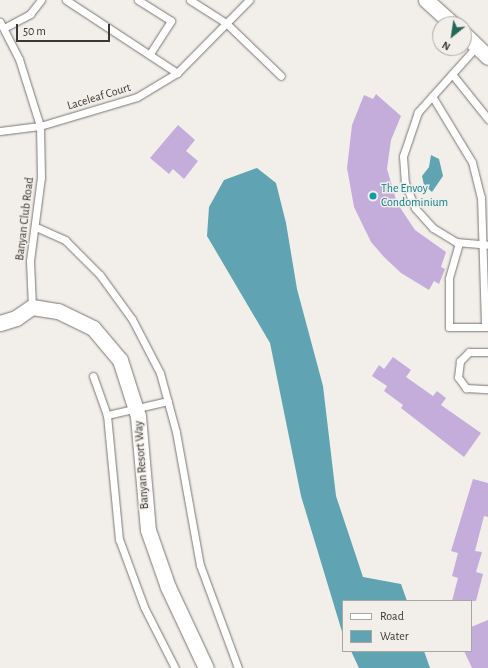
<!DOCTYPE html>
<html>
<head>
<meta charset="utf-8">
<style>
  body { margin:0 }
  #map { position:relative; width:488px; height:668px; overflow:hidden; background:#f2efeb; font-family:"Alegreya Sans",sans-serif }
  div>[style] { position:absolute }
  .water>* { inset:0; background:#60a3b2 }
  .building>* { inset:0; background:#c4acdb }
  .roads { filter:drop-shadow(0 0 1px #797673) drop-shadow(0 0 1px #797673) }
  .lane>* { height:7px; margin:-3.5px; padding:0 3.5px; transform-origin:3.5px; border-radius:3.5px; background:#fff }
  .street>* { height:15px; margin:-7.5px; padding:0 7.5px; transform-origin:7.5px; border-radius:7.5px; background:#fff }
  .dots>* { width:11px; height:11px; translate:-50% -50%; box-sizing:border-box; border:2px solid #f2efeb; border-radius:50% }
  span { translate:-50% -50%; white-space:nowrap; text-align:center; line-height:1.15; -webkit-text-stroke:3px #f2efeb; paint-order:stroke }
  .street-label { font-size:12px; color:#393836 }
  .culture-label { font-size:12px; color:#0d838f }
  .left { translate:0 -50%; text-align:left }
  .legend { position:absolute; left:342px; top:600px; width:130px; height:52px; box-sizing:border-box; background:#f2efeb; border:1px solid #a8a6a3; margin:0; padding:5px 7px; list-style:none; font-size:12px; color:#393836 }
  .legend li { display:flex; align-items:center; gap:8px; height:20px }
  .legend b { width:20px; border:1px solid #a8a6a3 }
  .north { position:absolute; left:432px; top:16px; width:40px; height:40px; box-sizing:border-box; background:#f2efeb; border:1px solid #a8a6a3; border-radius:50%; rotate:210deg; font-size:11px; font-weight:700; line-height:16px; text-align:center; color:#393836 }
  .north::after { content:''; display:block; margin:auto; width:14px; height:18px; background:#256858; clip-path:polygon(50% 0,100% 100%,50% 72%,0 100%) }
  .scale { position:absolute; left:16px; top:24px; width:94px; height:18px; box-sizing:border-box; border:2px solid #393836; border-top:0; padding-left:5px; font-size:12px; line-height:14px; white-space:nowrap; color:#393836; -webkit-text-stroke:3px #f2efeb; paint-order:stroke }
</style>
</head>
<body>
<div id="map">
  <div class="water">
    <div style="clip-path:polygon(431px 155px,439px 159px,443px 176px,432px 192px,424px 185px,422px 176px,429px 167px)"></div>
    <div style="clip-path:polygon(257px 168px,276px 183px,286px 223px,297px 289px,323px 386px,336px 496px,363px 577px,401px 584px,407px 601px,343px 601px,343px 635px,301px 496px,270px 343px,207px 236px,209px 207px,224px 180px)"></div>
    <div style="clip-path:polygon(351px 651px,424px 651px,430px 668px,359px 668px)"></div>
  </div>
  <div class="building">
    <div style="clip-path:polygon(376px 94px,401px 116px,391px 140px,387px 169px,397px 203px,415px 230px,446px 252px,441px 267px,445px 269px,439px 284px,434px 281px,429px 290px,401px 273px,384px 257px,371px 242px,354px 207px,347px 168px,352px 125px,364px 95px,373px 99px)"></div>
    <div style="clip-path:polygon(178px 125px,195px 140px,186px 151px,198px 161px,184px 179px,173px 169px,169px 174px,150px 158px)"></div>
    <div style="clip-path:polygon(393px 357px,411px 370px,406px 377px,433px 396px,437px 391px,446px 398px,441px 405px,481px 433px,464px 457px,401px 408px,403px 405px,384px 391px,387px 386px,372px 376px,379px 365px,384px 369px)"></div>
    <div style="clip-path:polygon(473px 479px,488px 483px,488px 517px,484px 516px,475px 551px,482px 552px,476px 572px,483px 574px,476px 601px,452px 601px,458px 578px,452px 576px,458px 553px,451px 551px)"></div>
    <div style="clip-path:polygon(488px 620px,488px 668px,472px 668px,464px 651px,471px 651px,471px 627px)"></div>
  </div>
  <div class="roads">
    <div class="lane">
      <div style="left:66px;top:0;width:133px;rotate:33.3deg"></div>
      <div style="left:138px;top:0;width:39px;rotate:32deg"></div>
      <div style="left:171px;top:21px;width:40px;rotate:122.9deg"></div>
      <div style="left:190px;top:0;width:43px;rotate:32.6deg"></div>
      <div style="left:226px;top:23px;width:76px;rotate:43.9deg"></div>
      <div style="left:0;top:22px;width:42px;rotate:62.8deg"></div>
      <div style="left:19px;top:59px;width:70px;rotate:72.6deg"></div>
      <div style="left:40px;top:126px;width:51px;rotate:88.9deg"></div>
      <div style="left:41px;top:177px;width:85px;rotate:97.5deg"></div>
      <div style="left:30px;top:261px;width:46px;rotate:87.5deg"></div>
      <div style="left:4px;top:28px;width:30px;rotate:-28deg"></div>
      <div style="left:30px;top:14px;width:18px;rotate:-52deg"></div>
      <div style="left:477px;top:46px;width:89px;rotate:131.8deg"></div>
      <div style="left:418px;top:112px;width:46px;rotate:108.8deg"></div>
      <div style="left:403px;top:156px;width:27px;rotate:86deg"></div>
      <div style="left:405px;top:183px;width:27px;rotate:68deg"></div>
      <div style="left:415px;top:208px;width:27px;rotate:48deg"></div>
      <div style="left:433px;top:228px;width:27px;rotate:31deg"></div>
      <div style="left:456px;top:242px;width:32px;rotate:5deg"></div>
      <div style="left:452px;top:74px;width:58px;rotate:51.3deg"></div>
      <div style="left:432px;top:96px;width:77px;rotate:58.8deg"></div>
      <div style="left:472px;top:162px;width:36px;rotate:76deg"></div>
      <div style="left:481px;top:197px;width:130px;rotate:88.2deg"></div>
      <div style="left:0;top:131px;width:40px;rotate:-7.1deg"></div>
      <div style="left:40px;top:126px;width:101px;rotate:-16.6deg"></div>
      <div style="left:137px;top:97px;width:47px;rotate:-31deg"></div>
      <div style="left:177px;top:73px;width:103px;rotate:-45.4deg"></div>
      <div style="left:36px;top:227px;width:32px;rotate:24deg"></div>
      <div style="left:65px;top:240px;width:49px;rotate:45deg"></div>
      <div style="left:100px;top:275px;width:54px;rotate:54deg"></div>
      <div style="left:132px;top:319px;width:61px;rotate:62.6deg"></div>
      <div style="left:160px;top:373px;width:61px;rotate:74.8deg"></div>
      <div style="left:176px;top:432px;width:135px;rotate:79.8deg"></div>
      <div style="left:200px;top:565px;width:110px;rotate:69.7deg"></div>
      <div style="left:459px;top:243px;width:37px;rotate:106deg"></div>
      <div style="left:449px;top:279px;width:48px;rotate:90deg"></div>
      <div style="left:449px;top:327px;width:39px"></div>
      <div style="left:488px;top:352px;width:19px;rotate:180deg"></div>
      <div style="left:469px;top:352px;width:13px;rotate:135deg"></div>
      <div style="left:460px;top:361px;width:16px;rotate:97deg"></div>
      <div style="left:458px;top:377px;width:14px;rotate:54deg"></div>
      <div style="left:466px;top:388px;width:22px;rotate:3deg"></div>
      <div style="left:93px;top:376px;width:41px;rotate:70.3deg"></div>
      <div style="left:168px;top:401px;width:63px;rotate:167.1deg"></div>
      <div style="left:107px;top:415px;width:125px;rotate:84.5deg"></div>
      <div style="left:119px;top:539px;width:72px;rotate:69.8deg"></div>
      <div style="left:144px;top:607px;width:68px;rotate:63.1deg"></div>
    </div>
    <div class="street">
      <div style="left:426px;top:0;width:36px;rotate:42deg"></div>
      <div style="left:464px;top:34px;width:33px;rotate:44deg"></div>
      <div style="left:0;top:323px;width:17px;rotate:-17deg"></div>
      <div style="left:16px;top:318px;width:19px;rotate:-35deg"></div>
      <div style="left:32px;top:307px;width:26px;rotate:9deg"></div>
      <div style="left:58px;top:311px;width:39px;rotate:26deg"></div>
      <div style="left:93px;top:328px;width:42px;rotate:49.8deg"></div>
      <div style="left:120px;top:360px;width:59px;rotate:72.2deg"></div>
      <div style="left:138px;top:416px;width:114px;rotate:85deg"></div>
      <div style="left:148px;top:530px;width:60px;rotate:70.7deg"></div>
      <div style="left:168px;top:587px;width:89px;rotate:64.9deg"></div>
    </div>
  </div>
  <div class="dots">
    <div style="left:373px;top:196px;background:#0f9aa8"></div>
  </div>
  <div class="street-label">
    <span style="left:99px;top:97px;rotate:-17deg">Laceleaf Court</span>
    <span style="left:25px;top:219px;rotate:-83deg">Banyan Club Road</span>
    <span style="left:142px;top:465px;rotate:-94deg">Banyan Resort Way</span>
  </div>
  <div class="culture-label">
    <span class="left" style="left:381px;top:196px">The Envoy<br>Condominium</span>
  </div>
  <ul class="legend">
  <li><b style="height:5px;background:#fff"></b>Road</li>
  <li><b style="height:11px;background:#60a3b2"></b>Water</li>
  </ul>
  <div class="north">N</div>
  <div class="scale">50 m</div>
</div>
</body>
</html>
